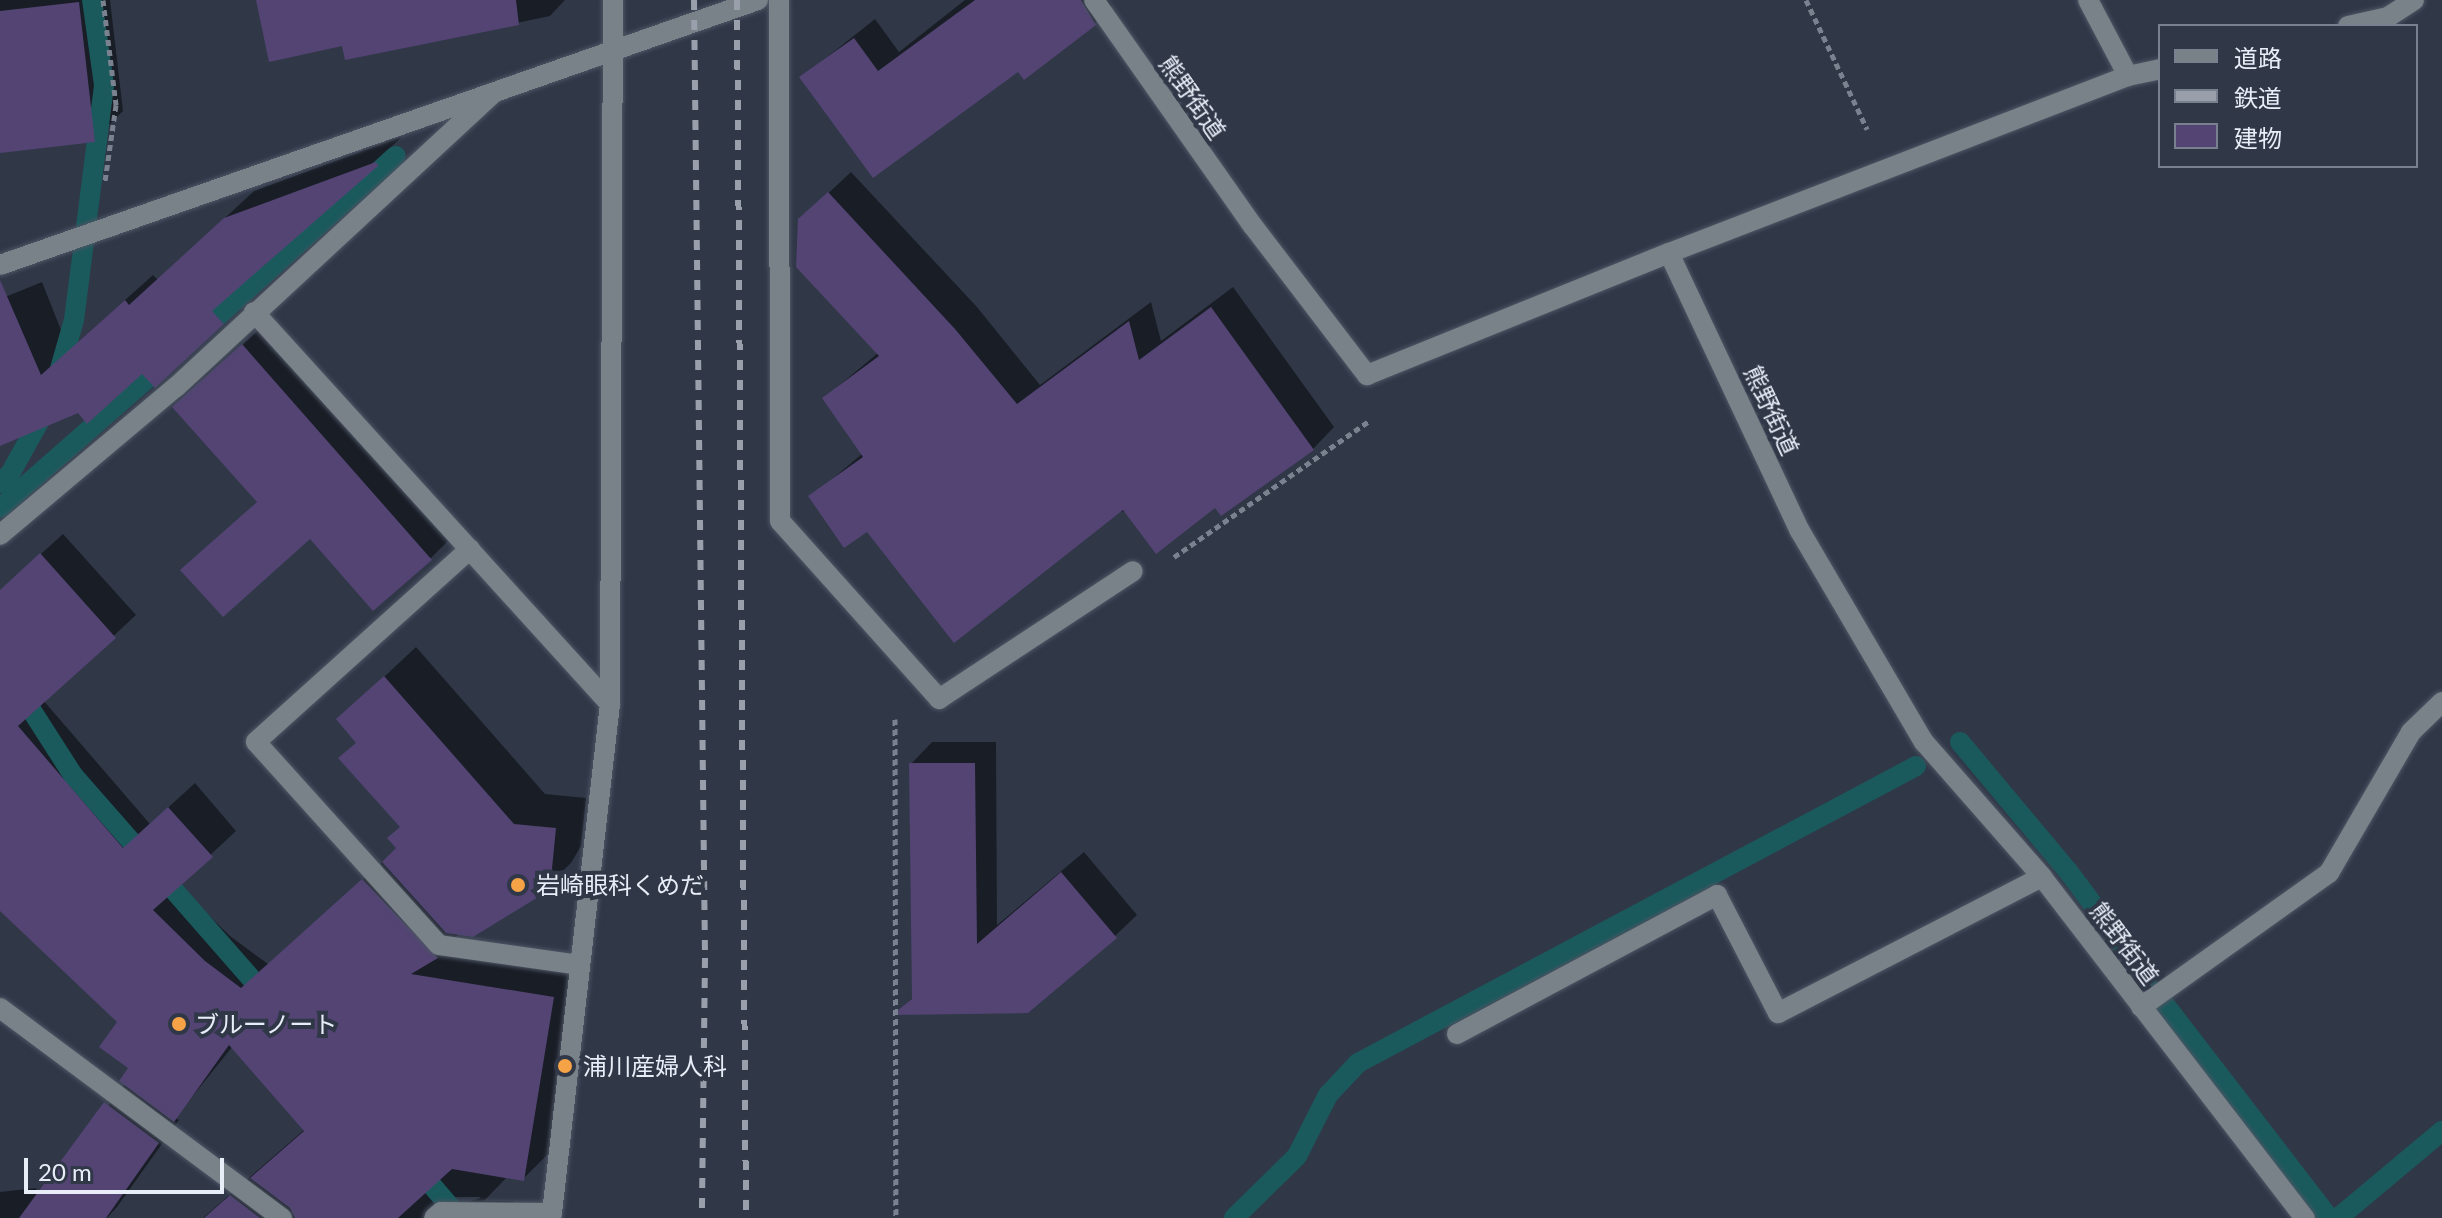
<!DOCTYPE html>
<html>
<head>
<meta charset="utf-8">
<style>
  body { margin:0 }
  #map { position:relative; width:2442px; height:1218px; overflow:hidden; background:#303848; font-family:Lato,"Noto Sans JP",sans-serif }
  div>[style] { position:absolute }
  .shadow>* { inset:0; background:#0007 }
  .stream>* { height:20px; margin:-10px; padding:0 10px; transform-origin:10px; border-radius:10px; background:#1a5a5d }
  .building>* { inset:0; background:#534474 }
  .path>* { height:5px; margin-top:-2.5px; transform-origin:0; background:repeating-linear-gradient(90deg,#7b828f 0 6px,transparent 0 10px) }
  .roads { filter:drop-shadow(0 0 2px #4d5564) drop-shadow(0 0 2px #4d5564) }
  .minor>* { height:20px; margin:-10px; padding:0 10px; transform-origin:10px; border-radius:10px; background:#788288 }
  .rail>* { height:6px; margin-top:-3px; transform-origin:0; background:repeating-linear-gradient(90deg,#99a0ac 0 10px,transparent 0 20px) }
  .dots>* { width:22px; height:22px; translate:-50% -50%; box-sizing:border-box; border:4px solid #303848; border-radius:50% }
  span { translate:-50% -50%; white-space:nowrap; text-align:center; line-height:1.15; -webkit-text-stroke:8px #303848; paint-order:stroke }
  .street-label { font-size:24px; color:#e8eef8 }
  .poi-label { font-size:24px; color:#e8eef8 }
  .left { translate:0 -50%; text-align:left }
  .legend { position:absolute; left:2158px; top:24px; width:260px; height:144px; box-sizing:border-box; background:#303848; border:2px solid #7a818e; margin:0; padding:10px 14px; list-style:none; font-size:24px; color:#e8eef8 }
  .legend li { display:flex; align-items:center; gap:16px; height:40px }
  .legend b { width:40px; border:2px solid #7a818e }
  .scale { position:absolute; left:24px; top:1158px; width:200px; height:36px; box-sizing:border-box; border:4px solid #e8eef8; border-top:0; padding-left:10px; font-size:24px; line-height:28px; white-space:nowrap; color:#e8eef8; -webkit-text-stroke:6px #303848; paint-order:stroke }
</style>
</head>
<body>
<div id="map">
  <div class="shadow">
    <div style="clip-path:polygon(0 0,110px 0,123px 111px,94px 140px,0 151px)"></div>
    <div style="clip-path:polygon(258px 0,565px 0,550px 16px,347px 58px,344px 44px)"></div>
    <div style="clip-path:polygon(965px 0,1108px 0,1112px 5px,1092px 26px,1018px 69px,802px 77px,875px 19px,899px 52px)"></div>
    <div style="clip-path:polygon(403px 136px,240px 284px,250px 296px,223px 323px,78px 411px,0 444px,0 299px,42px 282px,69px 350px,153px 275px,158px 280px,254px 191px)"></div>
    <div style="clip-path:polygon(851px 172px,977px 307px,1040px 385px,1151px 302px,1161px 341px,1233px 287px,1334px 427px,1313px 449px,1216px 505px,867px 529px,811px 497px,863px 453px,824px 398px,878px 353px,823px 198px)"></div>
    <div style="clip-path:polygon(263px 326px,450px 539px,430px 559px,311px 536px,182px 570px,259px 501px,195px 388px)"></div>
    <div style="clip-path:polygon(63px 534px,136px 615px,62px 684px,0 616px,0 591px)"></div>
    <div style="clip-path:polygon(evenodd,416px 647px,545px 794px,586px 798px,581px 846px,571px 863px,539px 894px,460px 933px,443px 950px,578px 972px,549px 1153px,523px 1179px,508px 1176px,484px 1201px,513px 1201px,514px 1218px,203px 1218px,305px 1129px,233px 1046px,175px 1118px,179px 1120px,117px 1207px,107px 1218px,81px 1218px,42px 1190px,126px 1083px,131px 1068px,119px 1022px,0 908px,0 687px,18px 671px,150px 824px,195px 783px,236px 831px,178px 885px,230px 936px,268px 964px,398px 848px,402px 826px,358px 741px,339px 719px,416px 647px,451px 1197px,480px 1197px,480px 1198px,456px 1206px,451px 1197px)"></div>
    <div style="clip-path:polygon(932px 742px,996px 742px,997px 925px,1084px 852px,1137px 915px,1115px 936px,897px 1013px,914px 997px,911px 764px)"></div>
    <div style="clip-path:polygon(36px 1188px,40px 1218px,0 1218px,0 1192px)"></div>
  </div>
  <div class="stream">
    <div style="left:198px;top:334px;width:266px;rotate:-42deg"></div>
    <div style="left:57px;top:379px;width:61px;rotate:-73.9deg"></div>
    <div style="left:74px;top:320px;width:237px;rotate:-82.7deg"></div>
    <div style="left:104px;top:85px;width:86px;rotate:-98deg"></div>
    <div style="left:0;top:483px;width:13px;rotate:-42deg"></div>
    <div style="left:10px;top:474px;width:74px;rotate:-61deg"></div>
    <div style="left:0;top:508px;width:220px;rotate:-41.3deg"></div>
    <div style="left:0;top:661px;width:135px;rotate:57.4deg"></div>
    <div style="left:73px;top:775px;width:296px;rotate:48.8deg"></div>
    <div style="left:1960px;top:742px;width:168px;rotate:50.1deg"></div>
    <div style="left:2068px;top:871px;width:136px;rotate:53.4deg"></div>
    <div style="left:2166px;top:1006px;width:267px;rotate:52.4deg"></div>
    <div style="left:416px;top:1167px;width:67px;rotate:49.2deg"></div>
    <div style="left:1234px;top:1218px;width:88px;rotate:-44.5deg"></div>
    <div style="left:1297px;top:1156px;width:68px;rotate:-63.1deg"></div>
    <div style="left:1328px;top:1095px;width:44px;rotate:-46.8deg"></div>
    <div style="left:1358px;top:1063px;width:632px;rotate:-28.02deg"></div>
    <div style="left:2338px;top:1218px;width:136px;rotate:-39.9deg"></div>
  </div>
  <div class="building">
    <div style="clip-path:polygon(256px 0,516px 0,519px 25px,345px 60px,342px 46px,269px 62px)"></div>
    <div style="clip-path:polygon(975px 0,1081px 0,1096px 25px,1024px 80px,1018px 72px,873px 178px,799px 77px,854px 38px,878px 71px)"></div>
    <div style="clip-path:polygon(79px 2px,95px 142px,0 153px,0 11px)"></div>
    <div style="clip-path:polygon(376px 162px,378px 166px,212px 311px,224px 324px,155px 388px,142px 374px,87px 424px,78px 413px,0 446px,0 280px,41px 375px,125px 300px,129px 305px,224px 218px)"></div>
    <div style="clip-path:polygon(828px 192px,955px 329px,1017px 404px,1129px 321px,1139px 360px,1211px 307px,1314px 450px,1221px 516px,1215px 508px,1156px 554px,1123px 510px,954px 643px,867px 532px,844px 548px,808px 496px,863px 457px,822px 398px,879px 356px,796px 267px,798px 219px)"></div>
    <div style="clip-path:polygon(242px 344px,432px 560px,373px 611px,310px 539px,223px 617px,180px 570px,257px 502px,172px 407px)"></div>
    <div style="clip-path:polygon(40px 553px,116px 638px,18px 726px,123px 848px,168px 807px,213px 857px,153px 910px,205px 961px,241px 988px,362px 879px,438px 958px,411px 974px,554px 997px,524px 1181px,452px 1169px,398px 1218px,295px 1218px,290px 1208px,250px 1178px,304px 1131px,229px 1045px,174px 1122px,119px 1081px,128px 1068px,99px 1047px,117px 1022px,0 911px,0 590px)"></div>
    <div style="clip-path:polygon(384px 676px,514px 824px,556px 828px,551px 879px,540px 896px,473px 937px,446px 933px,382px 862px,396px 848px,387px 838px,400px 827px,338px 758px,356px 743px,336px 719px)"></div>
    <div style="clip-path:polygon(909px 763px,975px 763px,977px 944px,1061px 872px,1117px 938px,1028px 1013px,892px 1015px,912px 999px)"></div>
    <div style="clip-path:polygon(104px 1102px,159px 1143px,106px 1218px,19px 1218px)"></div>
    <div style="clip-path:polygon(230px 1195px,260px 1218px,204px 1218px)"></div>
  </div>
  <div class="path">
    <div style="left:103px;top:0;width:106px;rotate:82.9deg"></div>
    <div style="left:116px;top:105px;width:77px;rotate:98.2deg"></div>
    <div style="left:1806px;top:0;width:143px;rotate:64.7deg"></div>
    <div style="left:1174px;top:557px;width:238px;rotate:-34.9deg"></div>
    <div style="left:895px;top:719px;width:499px;rotate:89.9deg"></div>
  </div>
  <div class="roads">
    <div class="minor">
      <div style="left:779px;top:0;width:521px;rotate:89.89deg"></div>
      <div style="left:780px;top:521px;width:239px;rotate:48.2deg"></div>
      <div style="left:939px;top:699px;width:232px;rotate:-33.4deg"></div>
      <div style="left:1094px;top:0;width:276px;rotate:54.9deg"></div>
      <div style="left:1253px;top:226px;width:188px;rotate:52.6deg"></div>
      <div style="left:1367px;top:375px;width:326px;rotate:-22deg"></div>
      <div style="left:1669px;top:253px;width:492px;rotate:-21.1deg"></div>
      <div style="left:2128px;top:76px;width:33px;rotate:-12deg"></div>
      <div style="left:2088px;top:0;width:86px;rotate:62.2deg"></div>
      <div style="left:2348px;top:26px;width:41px;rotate:-12.7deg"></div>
      <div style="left:2388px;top:17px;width:31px;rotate:-33deg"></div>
      <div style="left:1669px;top:253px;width:307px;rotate:64.8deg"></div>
      <div style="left:1800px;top:531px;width:245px;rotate:59.6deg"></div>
      <div style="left:1924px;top:742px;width:179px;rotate:48.8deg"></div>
      <div style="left:2042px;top:877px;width:431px;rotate:52.4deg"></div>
      <div style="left:0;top:265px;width:803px;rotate:-19.27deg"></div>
      <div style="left:254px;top:312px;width:530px;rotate:47.76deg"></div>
      <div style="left:610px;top:704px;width:512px;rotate:96.5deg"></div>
      <div style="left:552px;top:1213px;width:111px;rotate:-179.5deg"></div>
      <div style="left:441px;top:1212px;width:9px;rotate:139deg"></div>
      <div style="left:0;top:535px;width:230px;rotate:-40.1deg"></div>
      <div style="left:176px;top:387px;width:432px;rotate:-42.8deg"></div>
      <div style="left:470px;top:549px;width:288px;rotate:138deg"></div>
      <div style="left:256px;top:742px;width:273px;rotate:48deg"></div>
      <div style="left:439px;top:945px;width:142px;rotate:8.1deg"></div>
      <div style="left:610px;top:704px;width:704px;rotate:-89.76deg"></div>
      <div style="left:2141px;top:1007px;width:231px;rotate:-35.5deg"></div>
      <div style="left:2329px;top:873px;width:163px;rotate:-59.8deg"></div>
      <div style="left:2411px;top:732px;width:43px;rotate:-44.1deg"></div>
      <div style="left:0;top:1008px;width:352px;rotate:36.7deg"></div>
      <div style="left:1457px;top:1034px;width:295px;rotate:-28.1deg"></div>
      <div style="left:1717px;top:895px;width:133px;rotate:62.7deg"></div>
      <div style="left:1778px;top:1013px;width:297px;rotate:-27.3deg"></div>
    </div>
  </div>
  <div class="rail">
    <div style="left:694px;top:0;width:958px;rotate:89.34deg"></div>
    <div style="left:705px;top:958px;width:260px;rotate:90.7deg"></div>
    <div style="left:737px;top:0;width:1218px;rotate:89.58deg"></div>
  </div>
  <div class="dots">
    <div style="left:518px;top:885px;background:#f5a346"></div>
    <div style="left:179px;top:1024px;background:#f5a346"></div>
    <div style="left:565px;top:1066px;background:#f5a346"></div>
  </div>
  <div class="street-label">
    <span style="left:1193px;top:97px;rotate:55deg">熊野街道</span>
    <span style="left:1772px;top:410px;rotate:65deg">熊野街道</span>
    <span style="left:2125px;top:943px;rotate:53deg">熊野街道</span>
  </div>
  <div class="poi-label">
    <span class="left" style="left:536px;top:885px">岩崎眼科くめだ</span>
    <span class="left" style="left:195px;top:1024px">ブルーノート</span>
    <span class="left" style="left:583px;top:1066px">浦川産婦人科</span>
  </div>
  <ul class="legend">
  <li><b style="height:10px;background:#788288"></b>道路</li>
  <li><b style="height:10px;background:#99a0ac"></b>鉄道</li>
  <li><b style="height:22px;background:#534474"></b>建物</li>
  </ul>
  <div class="scale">20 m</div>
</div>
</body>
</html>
